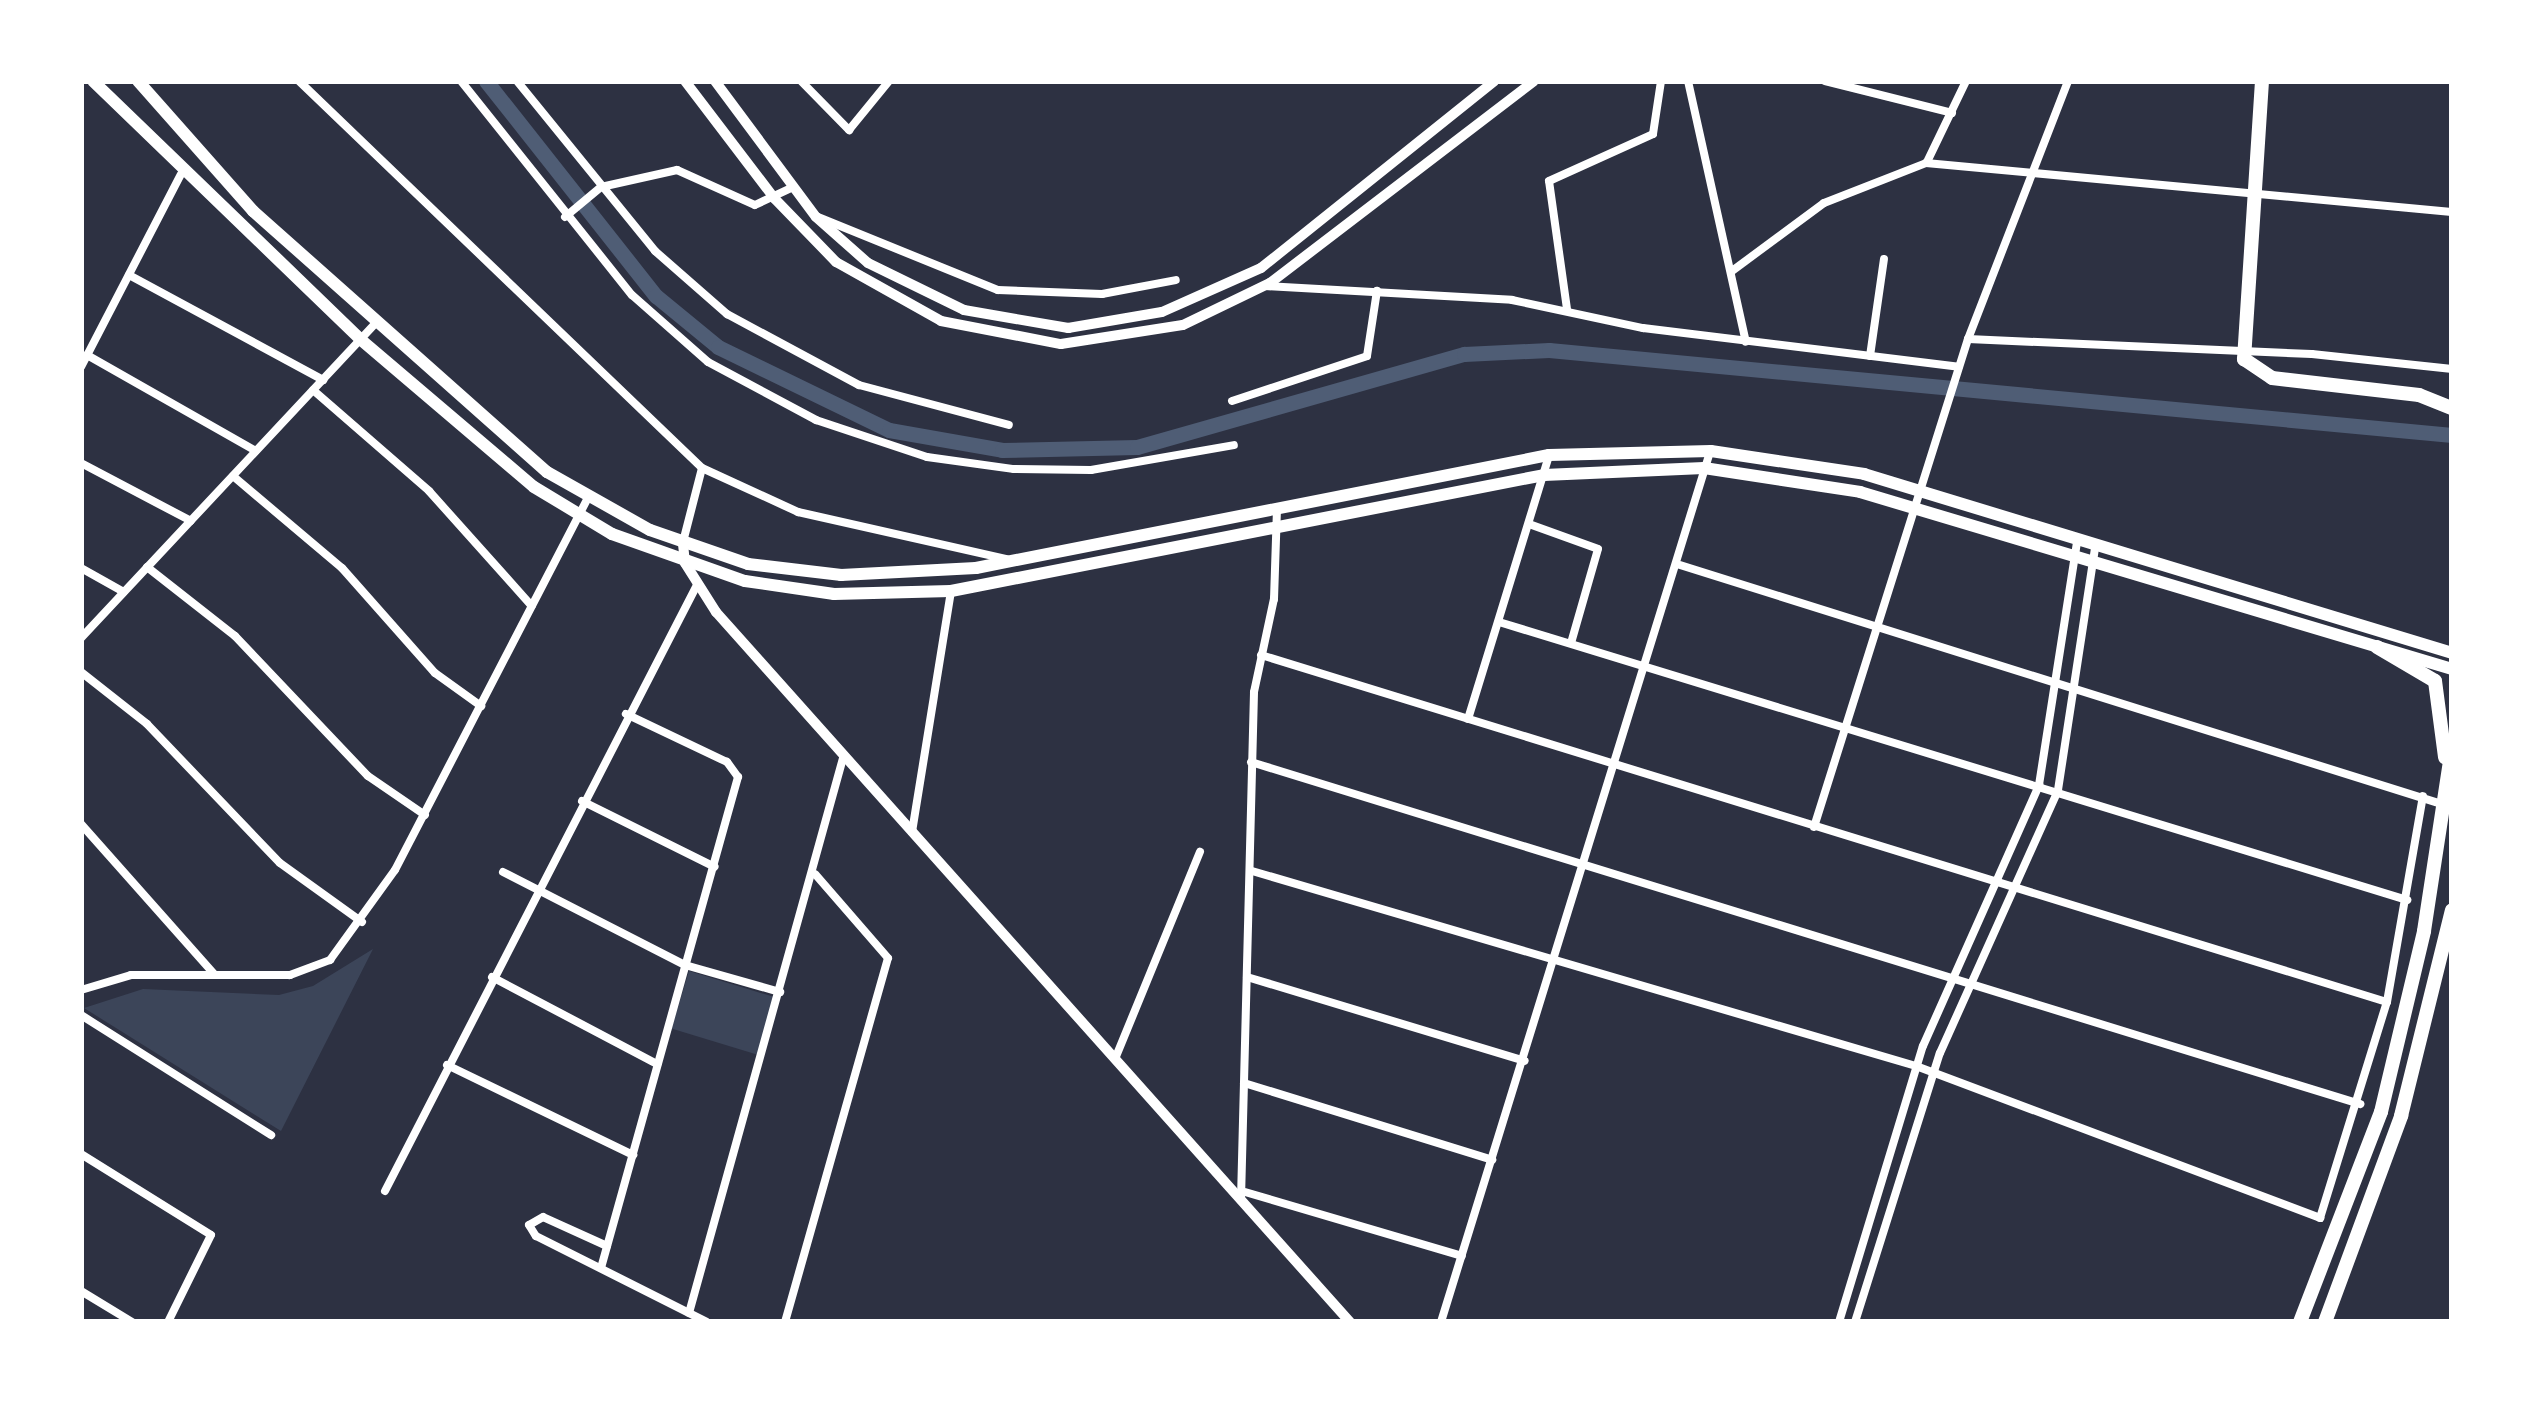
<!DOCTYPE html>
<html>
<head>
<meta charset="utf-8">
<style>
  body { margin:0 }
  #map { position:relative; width:2533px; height:1403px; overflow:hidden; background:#2d3142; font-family:Manrope,sans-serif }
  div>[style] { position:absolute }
  .green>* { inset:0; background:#3c4559; transform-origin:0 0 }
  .canal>* { height:15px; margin:-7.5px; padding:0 7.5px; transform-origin:7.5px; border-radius:7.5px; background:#4f5d75 }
  .minor>* { height:8px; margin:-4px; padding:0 4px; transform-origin:4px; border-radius:4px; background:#fff }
  .tertiary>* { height:10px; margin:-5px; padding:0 5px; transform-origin:5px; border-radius:5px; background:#fff }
  .primary>* { height:12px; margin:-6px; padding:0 6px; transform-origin:6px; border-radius:6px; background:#fff }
  .trunk>* { height:14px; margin:-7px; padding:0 7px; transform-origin:7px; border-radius:7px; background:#fff }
  span { translate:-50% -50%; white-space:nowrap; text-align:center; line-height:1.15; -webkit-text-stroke:10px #fff; paint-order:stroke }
  .frame { position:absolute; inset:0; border:84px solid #fff; pointer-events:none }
</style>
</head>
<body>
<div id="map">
  <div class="green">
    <div style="clip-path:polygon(373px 949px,281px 1131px,84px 1008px,143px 989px,279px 995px,313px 986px)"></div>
    <div style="left:689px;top:971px;width:91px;height:60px;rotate:17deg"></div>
  </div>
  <div class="canal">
    <div style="left:486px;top:81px;width:274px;rotate:51.7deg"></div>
    <div style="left:656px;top:296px;width:80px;rotate:39.4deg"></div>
    <div style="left:718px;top:347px;width:190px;rotate:25.9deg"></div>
    <div style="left:889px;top:430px;width:115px;rotate:10deg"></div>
    <div style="left:1002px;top:450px;width:135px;rotate:-1.3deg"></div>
    <div style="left:1137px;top:447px;width:340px;rotate:-15.9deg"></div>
    <div style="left:1464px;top:354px;width:85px;rotate:-2.7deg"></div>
    <div style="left:1549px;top:350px;width:907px;rotate:5.38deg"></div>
  </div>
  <div class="minor">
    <div style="left:299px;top:81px;width:559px;rotate:43.84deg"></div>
    <div style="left:702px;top:468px;width:106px;rotate:24.6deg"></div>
    <div style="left:798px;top:512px;width:214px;rotate:12.7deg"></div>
    <div style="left:461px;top:81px;width:274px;rotate:51.4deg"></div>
    <div style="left:632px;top:295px;width:101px;rotate:41.4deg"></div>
    <div style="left:708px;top:362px;width:123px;rotate:28.2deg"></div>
    <div style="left:816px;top:420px;width:117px;rotate:18.4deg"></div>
    <div style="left:927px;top:457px;width:88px;rotate:7.9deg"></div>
    <div style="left:1014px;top:469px;width:77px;rotate:0.7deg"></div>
    <div style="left:1091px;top:470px;width:145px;rotate:-9.9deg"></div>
    <div style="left:517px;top:81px;width:219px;rotate:50.9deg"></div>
    <div style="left:655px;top:251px;width:96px;rotate:41.2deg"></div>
    <div style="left:727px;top:314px;width:150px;rotate:28.3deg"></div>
    <div style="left:859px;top:385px;width:155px;rotate:14.9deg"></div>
    <div style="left:801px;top:81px;width:69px;rotate:45.6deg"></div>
    <div style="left:849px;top:130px;width:63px;rotate:-50.8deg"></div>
    <div style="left:1688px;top:81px;width:267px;rotate:77.5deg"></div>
    <div style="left:1825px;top:81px;width:131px;rotate:14.1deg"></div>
    <div style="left:1927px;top:162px;width:90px;rotate:-64.3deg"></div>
    <div style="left:565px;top:217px;width:47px;rotate:-39.8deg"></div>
    <div style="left:601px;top:187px;width:78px;rotate:-12.6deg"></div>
    <div style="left:677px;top:170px;width:85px;rotate:24.2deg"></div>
    <div style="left:755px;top:205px;width:42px;rotate:-25.3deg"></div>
    <div style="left:818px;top:217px;width:194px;rotate:22.1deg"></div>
    <div style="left:998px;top:290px;width:104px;rotate:2.2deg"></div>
    <div style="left:1102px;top:294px;width:75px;rotate:-10.7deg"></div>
    <div style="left:1732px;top:271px;width:114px;rotate:-36.5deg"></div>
    <div style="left:1824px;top:203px;width:110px;rotate:-21.4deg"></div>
    <div style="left:1926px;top:163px;width:528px;rotate:5.32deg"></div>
    <div style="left:129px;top:275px;width:221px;rotate:28.4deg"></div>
    <div style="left:1265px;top:286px;width:247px;rotate:3.2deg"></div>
    <div style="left:1512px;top:300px;width:134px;rotate:12.1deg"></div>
    <div style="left:1643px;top:328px;width:318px;rotate:7deg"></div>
    <div style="left:1567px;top:309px;width:129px;rotate:-98deg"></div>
    <div style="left:1549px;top:181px;width:114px;rotate:-24.3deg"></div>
    <div style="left:1653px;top:134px;width:54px;rotate:-81.4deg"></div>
    <div style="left:1968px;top:339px;width:344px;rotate:2.5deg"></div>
    <div style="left:2312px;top:354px;width:141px;rotate:6.1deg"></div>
    <div style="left:87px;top:355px;width:194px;rotate:29.6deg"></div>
    <div style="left:1870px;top:356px;width:98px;rotate:-81.8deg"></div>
    <div style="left:81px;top:367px;width:217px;rotate:-62.6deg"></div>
    <div style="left:313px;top:390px;width:154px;rotate:41deg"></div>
    <div style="left:429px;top:491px;width:154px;rotate:48.2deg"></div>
    <div style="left:1232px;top:401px;width:142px;rotate:-18.4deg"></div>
    <div style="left:1367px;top:356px;width:66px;rotate:-81.3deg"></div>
    <div style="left:81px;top:463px;width:124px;rotate:27.8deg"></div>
    <div style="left:233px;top:476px;width:143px;rotate:40.2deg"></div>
    <div style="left:342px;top:568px;width:140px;rotate:48.5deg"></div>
    <div style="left:435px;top:673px;width:57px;rotate:35.7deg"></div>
    <div style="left:1529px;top:524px;width:73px;rotate:19.9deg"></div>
    <div style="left:1598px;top:549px;width:98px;rotate:106deg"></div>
    <div style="left:683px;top:542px;width:76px;rotate:-75.6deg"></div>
    <div style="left:1680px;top:565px;width:802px;rotate:17.42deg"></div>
    <div style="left:147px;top:567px;width:112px;rotate:38.1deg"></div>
    <div style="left:235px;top:636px;width:193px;rotate:46.5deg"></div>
    <div style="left:368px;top:776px;width:69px;rotate:34.4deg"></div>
    <div style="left:81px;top:568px;width:49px;rotate:29.2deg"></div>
    <div style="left:1499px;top:622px;width:950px;rotate:17.02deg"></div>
    <div style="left:81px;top:638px;width:430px;rotate:-46.9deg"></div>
    <div style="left:1261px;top:655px;width:1178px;rotate:17.13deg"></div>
    <div style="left:81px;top:672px;width:84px;rotate:38.2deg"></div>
    <div style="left:147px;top:724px;width:192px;rotate:46.3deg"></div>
    <div style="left:280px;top:863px;width:101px;rotate:35.7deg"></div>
    <div style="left:1468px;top:719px;width:275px;rotate:-72.9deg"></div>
    <div style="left:1251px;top:762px;width:1161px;rotate:17.14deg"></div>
    <div style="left:582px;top:801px;width:148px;rotate:26.4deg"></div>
    <div style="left:81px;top:824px;width:200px;rotate:48.4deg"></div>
    <div style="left:1814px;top:827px;width:512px;rotate:-72.49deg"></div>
    <div style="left:1968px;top:339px;width:277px;rotate:-68.8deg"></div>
    <div style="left:912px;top:832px;width:243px;rotate:-80.8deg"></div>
    <div style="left:1252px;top:871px;width:692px;rotate:16.37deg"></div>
    <div style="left:1916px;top:1066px;width:432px;rotate:20.6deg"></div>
    <div style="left:2320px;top:1218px;width:226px;rotate:-72.8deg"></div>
    <div style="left:2387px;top:1002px;width:209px;rotate:-80.1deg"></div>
    <div style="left:503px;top:872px;width:204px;rotate:27.1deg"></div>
    <div style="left:685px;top:965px;width:99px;rotate:15.9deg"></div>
    <div style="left:492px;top:977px;width:187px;rotate:27.8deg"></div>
    <div style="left:1247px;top:977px;width:290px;rotate:16.8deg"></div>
    <div style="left:81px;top:990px;width:52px;rotate:-16.7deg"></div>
    <div style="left:131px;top:975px;width:159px"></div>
    <div style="left:290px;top:975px;width:43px;rotate:-20.6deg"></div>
    <div style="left:330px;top:960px;width:111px;rotate:-54.2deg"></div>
    <div style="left:395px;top:870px;width:418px;rotate:-62.6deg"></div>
    <div style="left:81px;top:1015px;width:225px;rotate:32.3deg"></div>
    <div style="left:1115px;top:1059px;width:224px;rotate:-67.7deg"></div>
    <div style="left:447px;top:1065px;width:207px;rotate:25.8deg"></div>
    <div style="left:1244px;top:1083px;width:260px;rotate:17.2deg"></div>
    <div style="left:81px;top:1154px;width:153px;rotate:31.9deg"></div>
    <div style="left:211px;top:1235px;width:97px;rotate:116.3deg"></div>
    <div style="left:385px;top:1191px;width:682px;rotate:-62.76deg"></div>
    <div style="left:1245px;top:1192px;width:226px;rotate:16.4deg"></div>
    <div style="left:1241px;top:1199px;width:507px;rotate:-88.53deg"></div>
    <div style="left:1254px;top:692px;width:95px;rotate:-77.9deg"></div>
    <div style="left:1274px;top:599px;width:89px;rotate:-88.1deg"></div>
    <div style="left:607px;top:1246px;width:70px;rotate:-155.6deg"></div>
    <div style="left:543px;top:1217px;width:16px;rotate:150deg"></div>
    <div style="left:529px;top:1225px;width:13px;rotate:58deg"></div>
    <div style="left:536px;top:1236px;width:191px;rotate:26.7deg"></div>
    <div style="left:601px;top:1268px;width:510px;rotate:-74.41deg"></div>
    <div style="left:738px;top:777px;width:19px;rotate:-126deg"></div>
    <div style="left:727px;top:762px;width:112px;rotate:-154.6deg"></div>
    <div style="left:81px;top:1291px;width:60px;rotate:31.3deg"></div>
    <div style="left:689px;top:1313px;width:576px;rotate:-74.49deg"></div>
    <div style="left:785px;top:1322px;width:378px;rotate:-74.2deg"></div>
    <div style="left:888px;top:958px;width:111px;rotate:-131deg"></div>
    <div style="left:1441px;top:1322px;width:911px;rotate:-72.82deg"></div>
    <div style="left:1839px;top:1322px;width:288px;rotate:-73.1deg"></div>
    <div style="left:1923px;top:1046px;width:286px;rotate:-66deg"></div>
    <div style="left:2039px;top:785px;width:246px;rotate:-81.1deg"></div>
    <div style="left:1855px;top:1322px;width:282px;rotate:-72.5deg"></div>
    <div style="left:1940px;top:1053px;width:288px;rotate:-65.8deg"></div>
    <div style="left:2058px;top:790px;width:246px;rotate:-81.3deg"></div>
  </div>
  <div class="tertiary">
    <div style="left:685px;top:81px;width:148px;rotate:52.7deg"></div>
    <div style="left:775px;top:199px;width:88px;rotate:45.9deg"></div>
    <div style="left:836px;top:262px;width:120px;rotate:29.3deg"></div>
    <div style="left:941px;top:321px;width:122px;rotate:10.9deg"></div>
    <div style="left:1061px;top:344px;width:123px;rotate:-8.9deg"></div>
    <div style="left:1183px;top:325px;width:97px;rotate:-25.8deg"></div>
    <div style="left:1270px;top:283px;width:332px;rotate:-37.4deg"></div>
    <div style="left:715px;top:81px;width:169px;rotate:53.4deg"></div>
    <div style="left:816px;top:217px;width:69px;rotate:41.5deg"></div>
    <div style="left:868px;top:263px;width:107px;rotate:26.1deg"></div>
    <div style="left:964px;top:310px;width:106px;rotate:9.8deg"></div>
    <div style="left:1068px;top:328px;width:95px;rotate:-9.7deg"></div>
    <div style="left:1162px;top:312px;width:108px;rotate:-24deg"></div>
    <div style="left:1261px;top:268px;width:299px;rotate:-38.7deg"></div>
    <div style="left:683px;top:544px;width:19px;rotate:84deg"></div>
    <div style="left:685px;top:563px;width:58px;rotate:57.7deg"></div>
    <div style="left:716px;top:612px;width:952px;rotate:48.24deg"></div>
  </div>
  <div class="primary">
    <div style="left:93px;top:81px;width:371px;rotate:44deg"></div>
    <div style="left:360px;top:339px;width:228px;rotate:40.4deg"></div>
    <div style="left:534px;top:487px;width:91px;rotate:31.1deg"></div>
    <div style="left:612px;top:534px;width:141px;rotate:19.5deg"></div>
    <div style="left:745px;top:581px;width:90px;rotate:8.3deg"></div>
    <div style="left:834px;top:594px;width:117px;rotate:-1.5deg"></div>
    <div style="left:951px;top:591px;width:604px;rotate:-11.07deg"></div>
    <div style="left:1544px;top:475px;width:160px;rotate:-2.5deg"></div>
    <div style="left:1704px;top:468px;width:158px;rotate:8.7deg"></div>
    <div style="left:1860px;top:492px;width:618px;rotate:16.65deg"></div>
    <div style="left:138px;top:81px;width:174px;rotate:48.5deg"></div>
    <div style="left:253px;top:211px;width:393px;rotate:41.6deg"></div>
    <div style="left:547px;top:472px;width:118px;rotate:29.4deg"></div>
    <div style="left:650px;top:530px;width:104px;rotate:19.1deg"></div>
    <div style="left:748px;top:564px;width:94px;rotate:6.7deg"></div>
    <div style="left:841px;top:575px;width:135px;rotate:-3deg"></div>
    <div style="left:976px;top:568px;width:584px;rotate:-11.16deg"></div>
    <div style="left:1549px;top:455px;width:162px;rotate:-1.4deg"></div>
    <div style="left:1711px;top:451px;width:155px;rotate:8.5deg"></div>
    <div style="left:1864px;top:474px;width:615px;rotate:16.93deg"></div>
  </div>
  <div class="trunk">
    <div style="left:2262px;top:81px;width:279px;rotate:93.7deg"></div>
    <div style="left:2244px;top:359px;width:34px;rotate:34deg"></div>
    <div style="left:2272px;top:378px;width:148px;rotate:6.6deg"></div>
    <div style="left:2419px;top:395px;width:35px;rotate:22deg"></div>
    <div style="left:2377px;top:647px;width:67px;rotate:30.4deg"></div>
    <div style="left:2435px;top:681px;width:77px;rotate:82.5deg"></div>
    <div style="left:2300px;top:1322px;width:225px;rotate:-68.9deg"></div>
    <div style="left:2381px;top:1112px;width:186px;rotate:-76.6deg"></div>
    <div style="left:2424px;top:931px;width:186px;rotate:-81.3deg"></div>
    <div style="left:2325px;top:1322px;width:220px;rotate:-69.7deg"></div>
    <div style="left:2401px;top:1116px;width:212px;rotate:-76.1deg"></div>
  </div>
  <div class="frame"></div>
</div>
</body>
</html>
